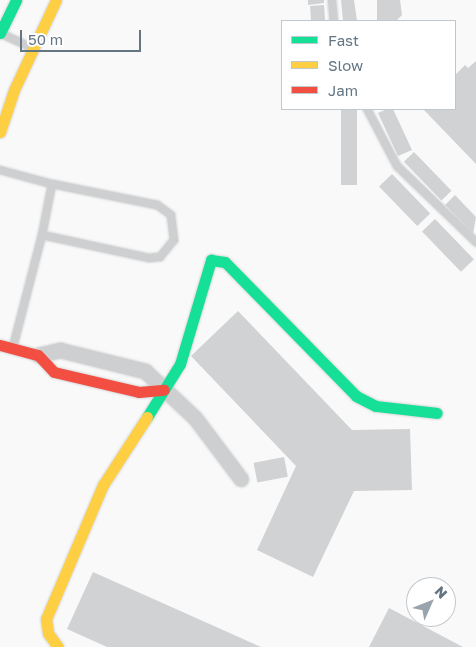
<!DOCTYPE html>
<html>
<head>
<meta charset="utf-8">
<style>
  body { margin:0 }
  #map { position:relative; width:476px; height:647px; overflow:hidden; background:#f9f9f9; font-family:"Golos Text",sans-serif }
  div>[style] { position:absolute }
  .building>* { inset:0; background:#d0d2d3; transform-origin:0 0 }
  .roads { filter:drop-shadow(0 0 1px #d5d6d7) drop-shadow(0 0 1px #d5d6d7) }
  .lane>* { height:8px; margin:-4px; padding:0 4px; transform-origin:4px; border-radius:4px; background:#cecfd0 }
  .street>* { height:15px; margin:-7.5px; padding:0 7.5px; transform-origin:7.5px; border-radius:7.5px; background:#cecfd0 }
  .fast>* { height:11px; margin:-5.5px; padding:0 5.5px; transform-origin:5.5px; border-radius:5.5px; background:#16e098 }
  .slow>* { height:11px; margin:-5.5px; padding:0 5.5px; transform-origin:5.5px; border-radius:5.5px; background:#ffcf43 }
  .jam>* { height:11px; margin:-5.5px; padding:0 5.5px; transform-origin:5.5px; border-radius:5.5px; background:#f24e42 }
  span { translate:-50% -50%; white-space:nowrap; text-align:center; line-height:1.15; -webkit-text-stroke:5px #fff; paint-order:stroke }
  .legend { position:absolute; left:281px; top:20px; width:175px; height:90px; box-sizing:border-box; background:#fff; border:1px solid #c1c8cd; margin:0; padding:6px 9px; list-style:none; font-size:15px; color:#657683 }
  .legend li { display:flex; align-items:center; gap:10px; height:25px }
  .legend b { width:25px; border:1px solid #c1c8cd }
  .north { position:absolute; left:406px; top:577px; width:50px; height:50px; box-sizing:border-box; background:#fff; border:1px solid #c1c8cd; border-radius:50%; rotate:46deg; font-size:14px; font-weight:700; line-height:20px; text-align:center; color:#657683 }
  .north::after { content:''; display:block; margin:auto; width:18px; height:22px; background:#99a4ac; clip-path:polygon(50% 0,100% 100%,50% 72%,0 100%) }
  .scale { position:absolute; left:20px; top:30px; width:121px; height:22px; box-sizing:border-box; border:2px solid #657683; border-top:0; padding-left:6px; font-size:15px; line-height:18px; white-space:nowrap; color:#657683; -webkit-text-stroke:4px #fff; paint-order:stroke }
</style>
</head>
<body>
<div id="map">
  <div class="building">
    <div style="clip-path:polygon(308px 0,324px 0,324px 3px,308px 5px)"></div>
    <div style="clip-path:polygon(341px 0,354px 0,357px 21px,343px 21px)"></div>
    <div style="clip-path:polygon(377px 0,400px 0,402px 15px,396px 21px,377px 21px)"></div>
    <div style="left:324px;top:5px;width:16px;height:14px;rotate:86deg"></div>
    <div style="clip-path:polygon(476px 61px,476px 164px,423px 109px,455px 109px,455px 75px,465px 65px,468px 68px)"></div>
    <div style="left:341px;top:109px;width:16px;height:76px"></div>
    <div style="clip-path:polygon(387px 109px,393px 109px,412px 150px,398px 156px,378px 113px)"></div>
    <div style="left:414px;top:152px;width:54px;height:14px;rotate:46deg"></div>
    <div style="left:392px;top:174px;width:55px;height:18px;rotate:46deg"></div>
    <div style="clip-path:polygon(455px 195px,476px 217px,473px 234px,445px 205px)"></div>
    <div style="left:435px;top:219px;width:56px;height:18px;rotate:46deg"></div>
    <div style="clip-path:polygon(238px 311px,352px 430px,410px 429px,412px 490px,354px 491px,313px 577px,257px 550px,296px 466px,191px 356px)"></div>
    <div style="left:284px;top:457px;width:20px;height:31px;rotate:79deg"></div>
    <div style="clip-path:polygon(93px 572px,261px 647px,107px 647px,67px 629px)"></div>
    <div style="clip-path:polygon(389px 608px,463px 647px,369px 647px)"></div>
  </div>
  <div class="roads">
    <div class="lane">
      <div style="left:332px;top:0;width:21px;rotate:85deg"></div>
      <div style="left:2px;top:34px;width:33px;rotate:25deg"></div>
      <div style="left:367px;top:109px;width:64px;rotate:62.2deg"></div>
      <div style="left:397px;top:166px;width:110px;rotate:43.9deg"></div>
      <div style="left:0;top:170px;width:54px;rotate:15.1deg"></div>
      <div style="left:52px;top:184px;width:52px;rotate:101.1deg"></div>
      <div style="left:42px;top:235px;width:116px;rotate:104.5deg"></div>
      <div style="left:42px;top:235px;width:109px;rotate:12.1deg"></div>
      <div style="left:149px;top:258px;width:11px;rotate:-5deg"></div>
      <div style="left:160px;top:257px;width:22px;rotate:-51deg"></div>
      <div style="left:174px;top:240px;width:25px;rotate:-97deg"></div>
      <div style="left:171px;top:215px;width:17px;rotate:-144deg"></div>
      <div style="left:157px;top:205px;width:107px;rotate:-168.7deg"></div>
    </div>
    <div class="street">
      <div style="left:38px;top:355px;width:23px;rotate:-13deg"></div>
      <div style="left:60px;top:350px;width:88px;rotate:13.9deg"></div>
      <div style="left:145px;top:371px;width:69px;rotate:43.2deg"></div>
      <div style="left:195px;top:418px;width:76px;rotate:53deg"></div>
    </div>
    <div class="fast">
      <div style="left:0;top:33px;width:37px;rotate:-64deg"></div>
      <div style="left:147px;top:417px;width:62px;rotate:-58.1deg"></div>
      <div style="left:180px;top:364px;width:109px;rotate:-73.4deg"></div>
      <div style="left:211px;top:260px;width:14px;rotate:8deg"></div>
      <div style="left:225px;top:262px;width:187px;rotate:45.6deg"></div>
      <div style="left:356px;top:396px;width:22px;rotate:27deg"></div>
      <div style="left:376px;top:406px;width:61px;rotate:6.5deg"></div>
    </div>
    <div class="slow">
      <div style="left:0;top:132px;width:44px;rotate:-71.6deg"></div>
      <div style="left:14px;top:90px;width:99px;rotate:-65deg"></div>
      <div style="left:58px;top:647px;width:17px;rotate:-126deg"></div>
      <div style="left:48px;top:633px;width:14px;rotate:-98deg"></div>
      <div style="left:46px;top:619px;width:146px;rotate:-67deg"></div>
      <div style="left:103px;top:485px;width:81px;rotate:-57.1deg"></div>
    </div>
    <div class="jam">
      <div style="left:0;top:345px;width:39px;rotate:15deg"></div>
      <div style="left:38px;top:355px;width:23px;rotate:47deg"></div>
      <div style="left:54px;top:372px;width:87px;rotate:13.2deg"></div>
      <div style="left:139px;top:392px;width:25px;rotate:-5deg"></div>
    </div>
  </div>
  <ul class="legend">
  <li><b style="height:6px;background:#16e098"></b>Fast</li>
  <li><b style="height:6px;background:#ffcf43"></b>Slow</li>
  <li><b style="height:6px;background:#f24e42"></b>Jam</li>
  </ul>
  <div class="north">N</div>
  <div class="scale">50 m</div>
</div>
</body>
</html>
